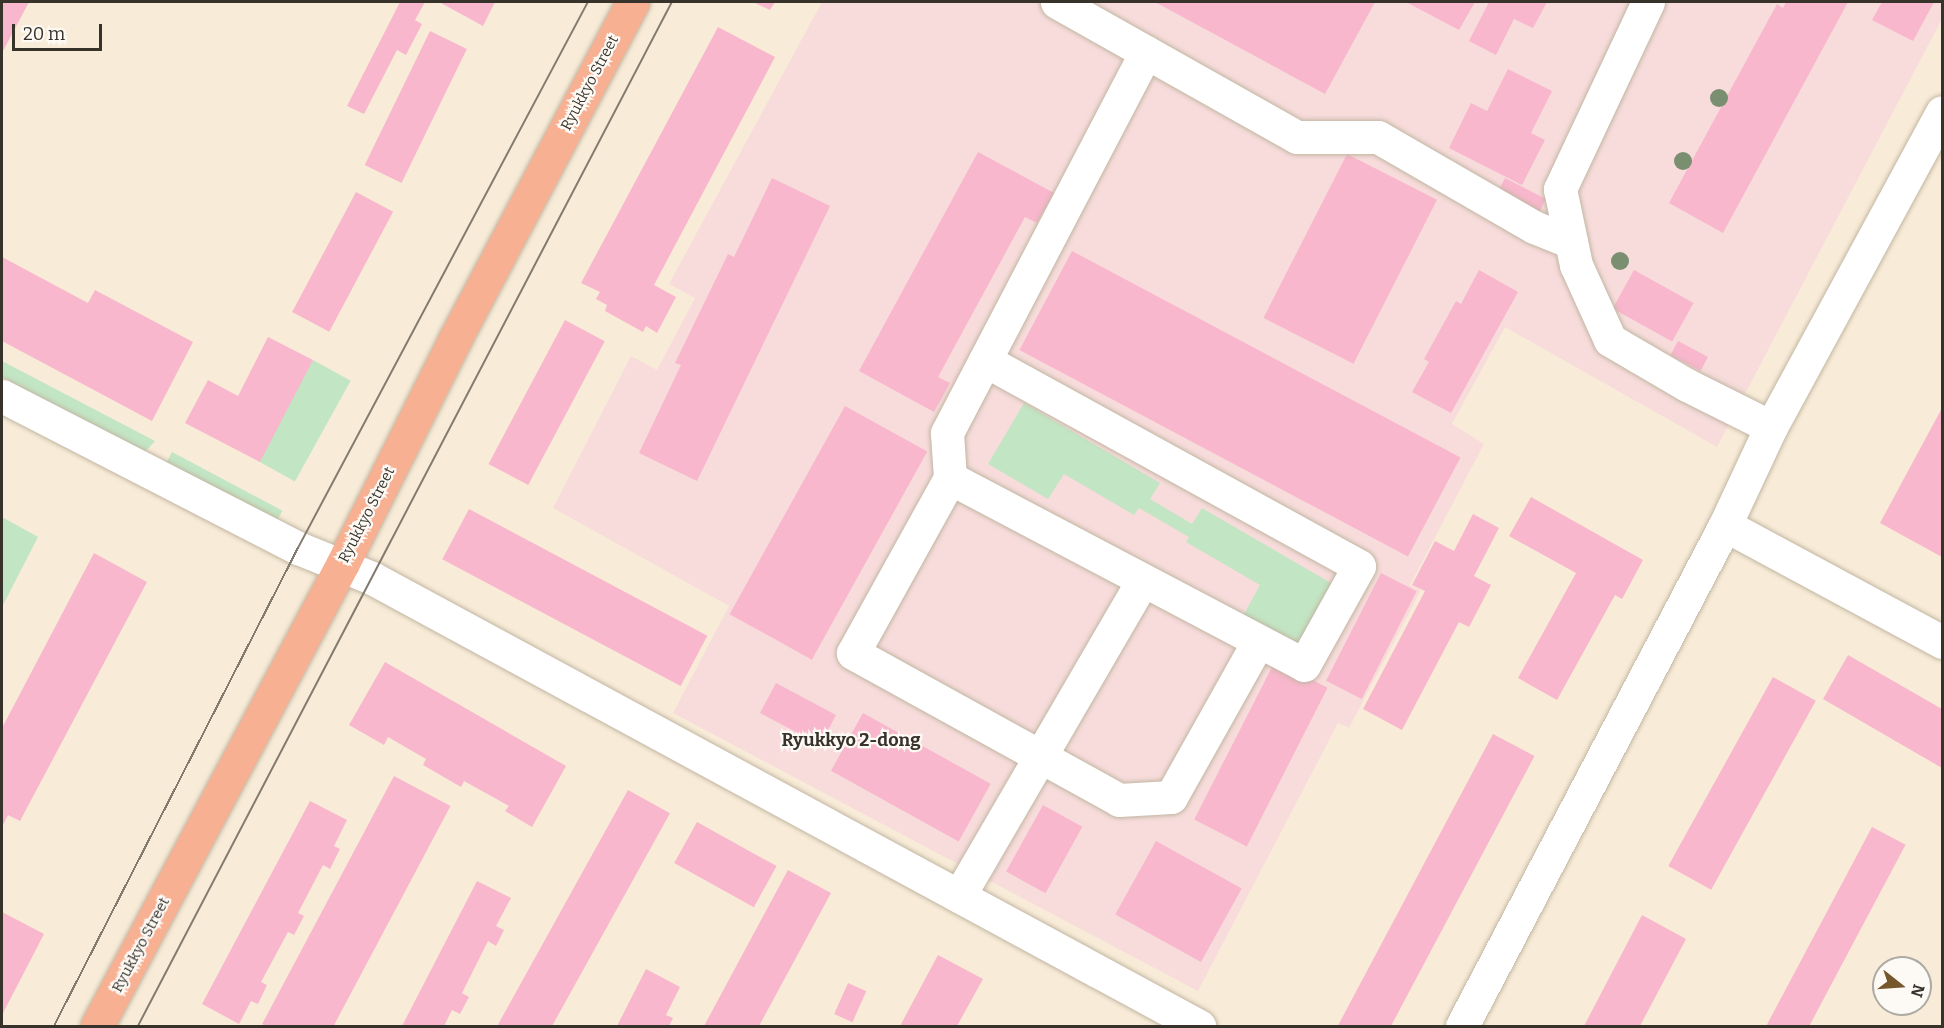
<!DOCTYPE html>
<html>
<head>
<meta charset="utf-8">
<style>
  body { margin:0 }
  #map { position:relative; width:1944px; height:1028px; overflow:hidden; background:#f8ecd8; font-family:Bitter,serif }
  div>[style] { position:absolute }
  .industrial>* { inset:0; background:#f7dcdb }
  .green>* { inset:0; background:#c2e5c3; transform-origin:0 0 }
  .building>* { inset:0; background:#f8b7cc; transform-origin:0 0 }
  .roads { filter:drop-shadow(0 0 2px #c2b6a3) drop-shadow(0 0 2px #c2b6a3) }
  .minor>* { height:33px; margin:-16.5px; padding:0 16.5px; transform-origin:16.5px; border-radius:16.5px; background:#fff }
  .major>* { height:33px; margin:-16.5px; padding:0 16.5px; transform-origin:16.5px; border-radius:16.5px; background:#f8b093 }
  .tram>* { height:1.5px; margin:-0.75px; padding:0 0.75px; transform-origin:0.75px; border-radius:0.75px; background:#837b6e }
  .trees>* { width:18px; height:18px; margin:-9px; border-radius:50%; background:#798f6f }
  span { translate:-50% -50%; white-space:nowrap; text-align:center; line-height:1.15; -webkit-text-stroke:4.5px #fdfaf6; paint-order:stroke }
  .street-label { font-size:15px; color:#37322a }
  .quarter-label { font-size:18px; color:#37322a; font-weight:700 }
  .frame { position:absolute; inset:0; border:3px solid #37322a; pointer-events:none }
  .north { position:absolute; left:1872px; top:956px; width:60px; height:60px; box-sizing:border-box; background:#fdfaf6; border:2px solid #aeaaa4; border-radius:50%; rotate:107deg; font-size:16px; font-weight:700; line-height:24px; text-align:center; color:#37322a }
  .north::after { content:''; display:block; margin:auto; width:21px; height:27px; background:#76572c; clip-path:polygon(50% 0,100% 100%,50% 72%,0 100%) }
  .scale { position:absolute; left:12px; top:24px; width:90px; height:27px; box-sizing:border-box; border:3px solid #37322a; border-top:0; padding-left:8px; font-size:18px; line-height:21px; white-space:nowrap; color:#37322a; -webkit-text-stroke:4px #fdfaf6; paint-order:stroke }
</style>
</head>
<body>
<div id="map">
  <div class="industrial">
    <div style="clip-path:polygon(822px 2px,1942px 2px,1942px 19px,1717px 447px,1505px 327px,1452px 424px,1484px 444px,1410px 585px,1421px 590px,1349px 728px,1338px 723px,1198px 991px,673px 713px,729px 606px,553px 508px,631px 356px,657px 370px,695px 298px,669px 284px)"></div>
  </div>
  <div class="green">
    <div style="left:313px;top:360px;width:43px;height:115px;rotate:29deg"></div>
    <div style="clip-path:polygon(2px 361px,155px 441px,146px 451px,137px 449px,2px 377px)"></div>
    <div style="clip-path:polygon(1024px 403px,1160px 483px,1150px 499px,1192px 524px,1202px 508px,1336px 586px,1300px 649px,1243px 616px,1260px 585px,1186px 542px,1189px 537px,1139px 508px,1134px 515px,1064px 474px,1048px 499px,988px 464px)"></div>
    <div style="left:172px;top:452px;width:125px;height:13px;rotate:28deg"></div>
    <div style="clip-path:polygon(2px 517px,38px 537px,2px 607px)"></div>
  </div>
  <div class="building">
    <div style="clip-path:polygon(2px 2px,29px 2px,2px 53px)"></div>
    <div style="clip-path:polygon(400px 2px,425px 2px,415px 20px,422px 24px,406px 55px,397px 50px,364px 114px,347px 106px)"></div>
    <div style="clip-path:polygon(439px 2px,495px 2px,483px 26px)"></div>
    <div style="clip-path:polygon(753px 2px,775px 2px,770px 10px)"></div>
    <div style="clip-path:polygon(1155px 2px,1375px 2px,1325px 94px)"></div>
    <div style="clip-path:polygon(1406px 2px,1475px 2px,1459px 30px)"></div>
    <div style="clip-path:polygon(1489px 2px,1547px 2px,1533px 28px,1514px 19px,1496px 55px,1469px 41px)"></div>
    <div style="clip-path:polygon(1786px 2px,1848px 2px,1723px 233px,1669px 203px,1777px 4px,1783px 8px)"></div>
    <div style="clip-path:polygon(1882px 2px,1934px 2px,1913px 41px,1872px 20px)"></div>
    <div style="clip-path:polygon(718px 27px,775px 57px,654px 285px,676px 297px,657px 333px,646px 326px,643px 332px,605px 311px,607px 305px,596px 299px,600px 292px,581px 283px)"></div>
    <div style="left:430px;top:31px;width:41px;height:149px;rotate:26deg"></div>
    <div style="clip-path:polygon(1508px 69px,1552px 91px,1531px 133px,1545px 140px,1522px 185px,1449px 148px,1471px 103px,1487px 111px)"></div>
    <div style="clip-path:polygon(978px 152px,1054px 193px,1037px 223px,1025px 217px,938px 377px,950px 383px,934px 412px,859px 371px)"></div>
    <div style="left:1347px;top:154px;width:101px;height:184px;rotate:27deg"></div>
    <div style="clip-path:polygon(772px 178px,830px 206px,697px 481px,639px 453px,681px 365px,675px 363px,728px 254px,734px 257px)"></div>
    <div style="left:1505px;top:178px;width:46px;height:20px;rotate:27deg"></div>
    <div style="left:356px;top:192px;width:42px;height:136px;rotate:28deg"></div>
    <div style="left:1072px;top:251px;width:440px;height:112px;rotate:28deg"></div>
    <div style="clip-path:polygon(2px 257px,88px 303px,95px 290px,193px 342px,152px 421px,2px 341px)"></div>
    <div style="clip-path:polygon(1479px 270px,1518px 292px,1451px 413px,1412px 392px,1429px 362px,1424px 359px,1456px 301px,1461px 304px)"></div>
    <div style="left:1634px;top:270px;width:68px;height:44px;rotate:29deg"></div>
    <div style="left:565px;top:320px;width:45px;height:163px;rotate:28deg"></div>
    <div style="clip-path:polygon(268px 337px,313px 360px,260px 462px,185px 423px,208px 380px,238px 396px)"></div>
    <div style="left:1678px;top:341px;width:34px;height:16px;rotate:28deg"></div>
    <div style="left:845px;top:406px;width:94px;height:238px;rotate:29deg"></div>
    <div style="clip-path:polygon(1942px 408px,1942px 557px,1880px 523px)"></div>
    <div style="clip-path:polygon(1531px 497px,1643px 560px,1622px 599px,1615px 595px,1557px 700px,1518px 678px,1576px 573px,1509px 536px)"></div>
    <div style="left:469px;top:509px;width:270px;height:57px;rotate:28deg"></div>
    <div style="clip-path:polygon(1473px 514px,1499px 528px,1474px 576px,1491px 585px,1469px 627px,1459px 622px,1402px 730px,1363px 709px,1425px 591px,1412px 585px,1435px 541px,1454px 551px)"></div>
    <div style="clip-path:polygon(94px 553px,147px 582px,20px 821px,8px 815px,2px 827px,2px 728px)"></div>
    <div style="left:1381px;top:573px;width:40px;height:121px;rotate:27deg"></div>
    <div style="clip-path:polygon(1848px 655px,1942px 709px,1942px 768px,1823px 699px)"></div>
    <div style="left:1275px;top:661px;width:59px;height:178px;rotate:27deg"></div>
    <div style="clip-path:polygon(385px 662px,566px 766px,532px 827px,505px 811px,509px 806px,464px 781px,461px 787px,423px 765px,426px 759px,388px 737px,384px 745px,349px 725px)"></div>
    <div style="left:1773px;top:677px;width:49px;height:216px;rotate:29deg"></div>
    <div style="left:776px;top:683px;width:68px;height:34px;rotate:28deg"></div>
    <div style="left:863px;top:713px;width:146px;height:66px;rotate:29deg"></div>
    <div style="left:1493px;top:734px;width:47px;height:331px;rotate:28deg"></div>
    <div style="left:394px;top:776px;width:64px;height:281px;rotate:28deg"></div>
    <div style="left:628px;top:790px;width:48px;height:268px;rotate:29deg"></div>
    <div style="clip-path:polygon(310px 801px,347px 820px,334px 846px,340px 849px,330px 869px,323px 865px,298px 913px,304px 916px,294px 935px,288px 932px,261px 982px,267px 985px,258px 1004px,251px 1001px,239px 1024px,202px 1004px)"></div>
    <div style="left:1043px;top:805px;width:45px;height:76px;rotate:29deg"></div>
    <div style="left:697px;top:822px;width:91px;height:47px;rotate:29deg"></div>
    <div style="left:1872px;top:827px;width:38px;height:225px;rotate:28deg"></div>
    <div style="left:1156px;top:841px;width:98px;height:84px;rotate:29deg"></div>
    <div style="clip-path:polygon(788px 870px,831px 893px,759px 1026px,704px 1026px)"></div>
    <div style="clip-path:polygon(477px 881px,511px 898px,496px 926px,504px 930px,496px 946px,488px 941px,462px 993px,469px 997px,460px 1014px,452px 1010px,444px 1026px,402px 1026px)"></div>
    <div style="clip-path:polygon(2px 912px,44px 934px,2px 1015px)"></div>
    <div style="clip-path:polygon(1642px 915px,1686px 939px,1640px 1026px,1584px 1026px)"></div>
    <div style="clip-path:polygon(938px 955px,983px 979px,957px 1026px,900px 1026px)"></div>
    <div style="clip-path:polygon(646px 969px,680px 987px,666px 1015px,673px 1018px,669px 1026px,617px 1026px)"></div>
    <div style="left:848px;top:983px;width:20px;height:34px;rotate:24deg"></div>
  </div>
  <div class="roads">
    <div class="minor">
      <div style="left:1057px;top:2px;width:275px;rotate:29.4deg"></div>
      <div style="left:1297px;top:137px;width:81px"></div>
      <div style="left:1378px;top:137px;width:180px;rotate:30deg"></div>
      <div style="left:1534px;top:227px;width:40px;rotate:22deg"></div>
      <div style="left:1648px;top:2px;width:207px;rotate:115.2deg"></div>
      <div style="left:1560px;top:189px;width:78px;rotate:78.1deg"></div>
      <div style="left:1576px;top:265px;width:82px;rotate:65.6deg"></div>
      <div style="left:1610px;top:340px;width:89px;rotate:30.3deg"></div>
      <div style="left:1687px;top:385px;width:94px;rotate:26.6deg"></div>
      <div style="left:1146px;top:52px;width:430px;rotate:117.6deg"></div>
      <div style="left:947px;top:433px;width:45px;rotate:86.2deg"></div>
      <div style="left:950px;top:478px;width:200px;rotate:119deg"></div>
      <div style="left:853px;top:653px;width:304px;rotate:28.9deg"></div>
      <div style="left:1119px;top:800px;width:52px;rotate:-3.3deg"></div>
      <div style="left:1171px;top:797px;width:178px;rotate:-60.7deg"></div>
      <div style="left:2px;top:396px;width:333px;rotate:27.2deg"></div>
      <div style="left:298px;top:548px;width:80px;rotate:22.1deg"></div>
      <div style="left:372px;top:578px;width:941px;rotate:28.45deg"></div>
      <div style="left:950px;top:478px;width:400px;rotate:27.8deg"></div>
      <div style="left:1304px;top:665px;width:113px;rotate:-60.9deg"></div>
      <div style="left:1359px;top:566px;width:427px;rotate:-151.2deg"></div>
      <div style="left:1725px;top:525px;width:247px;rotate:28.3deg"></div>
      <div style="left:959px;top:896px;width:363px;rotate:-59.8deg"></div>
      <div style="left:1462px;top:1026px;width:566px;rotate:-62.3deg"></div>
      <div style="left:1725px;top:525px;width:108px;rotate:-64.9deg"></div>
      <div style="left:1771px;top:427px;width:358px;rotate:-61.5deg"></div>
    </div>
    <div class="major">
      <div style="left:97px;top:1026px;width:524px;rotate:-62.02deg"></div>
      <div style="left:343px;top:563px;width:250px;rotate:-63.4deg"></div>
      <div style="left:455px;top:339px;width:381px;rotate:-62.2deg"></div>
    </div>
  </div>
  <div class="tram">
    <div style="left:54px;top:1026px;width:537px;rotate:-62.96deg"></div>
    <div style="left:298px;top:548px;width:618px;rotate:-62.03deg"></div>
    <div style="left:138px;top:1026px;width:1155px;rotate:-62.46deg"></div>
  </div>
  <div class="trees">
    <div style="left:1719px;top:98px"></div>
    <div style="left:1683px;top:161px"></div>
    <div style="left:1620px;top:261px"></div>
  </div>
  <div class="street-label">
    <span style="left:590px;top:83px;rotate:-62deg">Ryukkyo Street</span>
    <span style="left:367px;top:515px;rotate:-63deg">Ryukkyo Street</span>
    <span style="left:141px;top:945px;rotate:-62deg">Ryukkyo Street</span>
  </div>
  <div class="quarter-label">
    <span style="left:851px;top:740px">Ryukkyo 2-dong</span>
  </div>
  <div class="frame"></div>
  <div class="north">N</div>
  <div class="scale">20 m</div>
</div>
</body>
</html>
